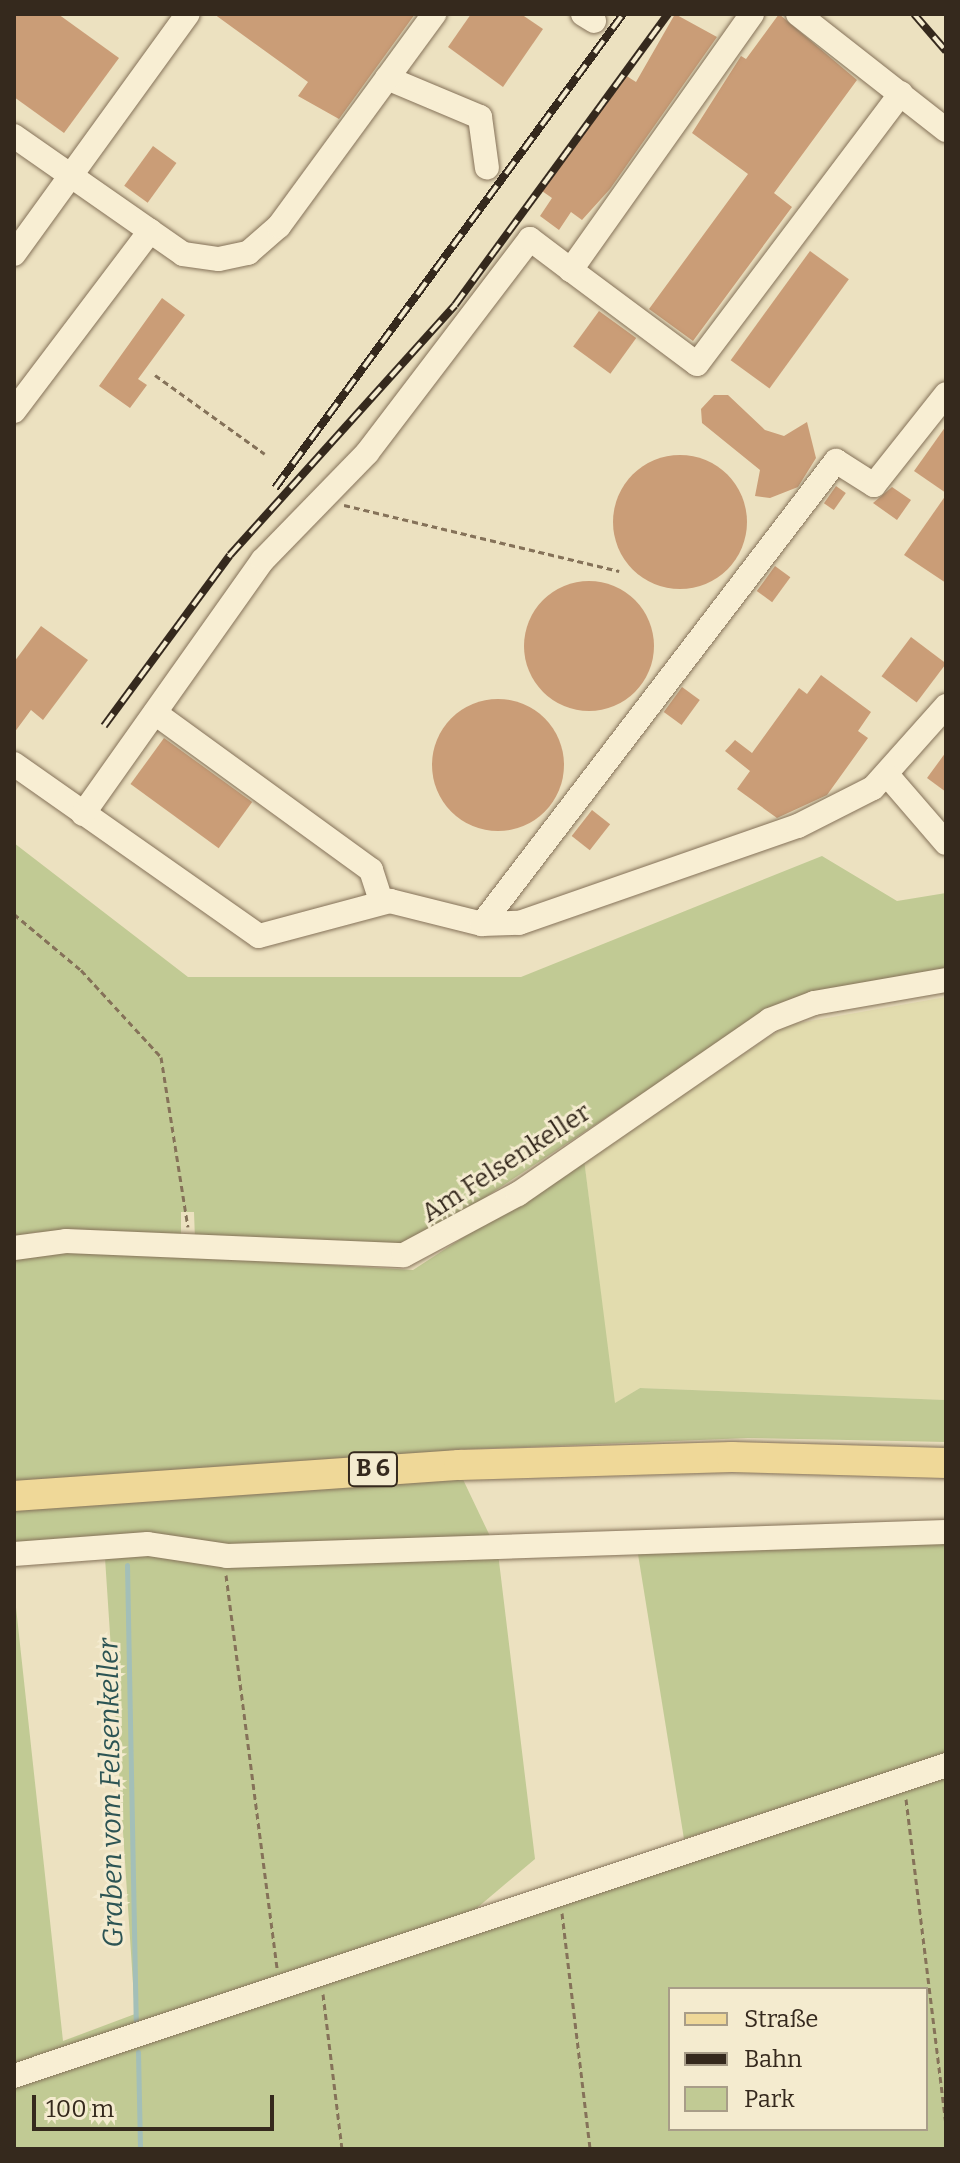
<!DOCTYPE html>
<html>
<head>
<meta charset="utf-8">
<style>
  body { margin:0 }
  #map { position:relative; width:960px; height:2163px; overflow:hidden; background:#ece1c0; font-family:Bitter,serif }
  div>[style] { position:absolute }
  .farmland>* { inset:0; background:#e2dcae }
  .green>* { inset:0; background:#c1ca94 }
  .stream>* { height:5px; margin:-2.5px; padding:0 2.5px; transform-origin:2.5px; border-radius:2.5px; background:#a3bfb8 }
  .building>* { inset:0; background:#ca9d77; transform-origin:0 0 }
  .round { border-radius:50% }
  .path>* { height:3px; margin-top:-1.5px; transform-origin:0; background:repeating-linear-gradient(90deg,#857259 0 6px,transparent 0 10px) }
  .roads { filter:drop-shadow(0 0 2px #857259) drop-shadow(0 0 2px #857259) }
  .minor>* { height:24px; margin:-12px; padding:0 12px; transform-origin:12px; border-radius:12px; background:#f8eed3 }
  .major>* { height:30px; margin:-15px; padding:0 15px; transform-origin:15px; border-radius:15px; background:#efd898 }
  .rail>* { height:8px; margin-top:-4px; transform-origin:0; background:repeating-linear-gradient(90deg,#f4ebcf 0 15px,#35291d 0 30px); box-sizing:border-box; border-block:2px solid #35291d }
  span { translate:-50% -50%; white-space:nowrap; text-align:center; line-height:1.15; -webkit-text-stroke:6px #f4ebcf; paint-order:stroke }
  .shield-label span { padding:2px 6px; background:#f4ebcf; border:2px solid; border-radius:6px; -webkit-text-stroke-width:0 }
  .shield-label { font-size:24px; color:#35291d; font-weight:700 }
  .street-label { font-size:26px; color:#35291d }
  .water-label { font-size:28px; color:#2c5454; font-style:italic }
  .frame { position:absolute; inset:0; border:16px solid #35291d; pointer-events:none }
  .legend { position:absolute; left:668px; top:1987px; width:260px; height:144px; box-sizing:border-box; background:#f4ebcf; border:2px solid #a89d88; margin:0; padding:10px 14px; list-style:none; font-size:24px; color:#35291d }
  .legend li { display:flex; align-items:center; gap:16px; height:40px }
  .legend b { width:40px; border:2px solid #a89d88 }
  .scale { position:absolute; left:32px; top:2095px; width:242px; height:36px; box-sizing:border-box; border:4px solid #35291d; border-top:0; padding-left:10px; font-size:24px; line-height:28px; white-space:nowrap; color:#35291d; -webkit-text-stroke:6px #f4ebcf; paint-order:stroke }
</style>
</head>
<body>
<div id="map">
  <div class="farmland">
    <div style="clip-path:polygon(946px 997px,946px 1400px,640px 1388px,614px 1404px,584px 1159px,787px 1025px)"></div>
  </div>
  <div class="green">
    <div style="clip-path:polygon(14px 843px,188px 977px,521px 977px,822px 856px,897px 901px,946px 893px,946px 968px,771px 1009px,402px 1252px,195px 1240px,194px 1212px,181px 1212px,181px 1234px,172px 1243px,36px 1232px,14px 1237px)"></div>
    <div style="clip-path:polygon(evenodd,584px 1159px,615px 1403px,640px 1388px,946px 1400px,946px 1442px,748px 1438px,449px 1450px,498px 1553px,535px 1859px,471px 1913px,332px 1978px,946px 1778px,946px 2149px,14px 2149px,14px 1589px,63px 2041px,135px 2014px,105px 1558px,14px 1563px,14px 1255px,90px 1250px,413px 1270px,584px 1159px,670px 1989px,926px 1989px,926px 2129px,670px 2129px,670px 1989px)"></div>
    <div style="clip-path:polygon(946px 1539px,946px 1754px,684px 1839px,637px 1548px)"></div>
  </div>
  <div class="stream">
    <div style="left:127px;top:1565px;width:455px;rotate:88.9deg"></div>
    <div style="left:138px;top:2052px;width:97px;rotate:88.8deg"></div>
  </div>
  <div class="building">
    <div style="clip-path:polygon(14px 14px,58px 14px,119px 58px,64px 133px,14px 97px)"></div>
    <div style="clip-path:polygon(214px 14px,415px 14px,339px 119px,298px 96px,308px 82px)"></div>
    <div style="clip-path:polygon(471px 14px,521px 14px,543px 29px,503px 87px,448px 47px)"></div>
    <div style="clip-path:polygon(675px 14px,717px 37px,610px 189px,582px 220px,571px 212px,559px 230px,540px 216px,552px 198px,542px 191px,625px 75px,636px 82px)"></div>
    <div style="clip-path:polygon(779px 14px,857px 80px,774px 193px,792px 207px,693px 341px,649px 309px,748px 174px,692px 133px,741px 56px,746px 59px)"></div>
    <div style="left:153px;top:146px;width:29px;height:49px;rotate:36deg"></div>
    <div style="left:810px;top:251px;width:48px;height:135px;rotate:36deg"></div>
    <div style="clip-path:polygon(162px 298px,185px 315px,138px 379px,147px 385px,130px 408px,99px 386px)"></div>
    <div style="left:599px;top:311px;width:46px;height:44px;rotate:36deg"></div>
    <div style="clip-path:polygon(714px 395px,728px 395px,765px 430px,784px 436px,807px 422px,816px 458px,798px 487px,770px 498px,755px 496px,760px 470px,702px 423px,701px 409px)"></div>
    <div style="clip-path:polygon(946px 426px,946px 493px,914px 471px)"></div>
    <div class="round" style="left:613px;top:455px;width:134px;height:134px"></div>
    <div style="left:836px;top:486px;width:12px;height:21px;rotate:35deg"></div>
    <div style="clip-path:polygon(892px 487px,911px 500px,897px 520px,873px 503px)"></div>
    <div style="clip-path:polygon(946px 495px,946px 583px,904px 555px)"></div>
    <div style="left:775px;top:566px;width:19px;height:31px;rotate:36deg"></div>
    <div class="round" style="left:524px;top:581px;width:130px;height:130px"></div>
    <div style="clip-path:polygon(41px 626px,88px 660px,43px 720px,31px 710px,14px 733px,14px 662px)"></div>
    <div style="left:911px;top:637px;width:44px;height:49px;rotate:37deg"></div>
    <div style="clip-path:polygon(821px 675px,871px 712px,858px 731px,868px 738px,827px 795px,777px 818px,737px 789px,750px 771px,725px 751px,735px 740px,752px 753px,799px 688px,807px 694px)"></div>
    <div style="left:682px;top:687px;width:22px;height:31px;rotate:36deg"></div>
    <div class="round" style="left:432px;top:699px;width:132px;height:132px"></div>
    <div style="left:164px;top:738px;width:109px;height:57px;rotate:36deg"></div>
    <div style="clip-path:polygon(946px 752px,946px 792px,927px 778px)"></div>
    <div style="left:592px;top:810px;width:23px;height:33px;rotate:38deg"></div>
  </div>
  <div class="path">
    <div style="left:155px;top:375px;width:135px;rotate:35.7deg"></div>
    <div style="left:344px;top:505px;width:283px;rotate:13.5deg"></div>
    <div style="left:14px;top:914px;width:87px;rotate:39.9deg"></div>
    <div style="left:81px;top:970px;width:118px;rotate:47.4deg"></div>
    <div style="left:161px;top:1057px;width:172px;rotate:81deg"></div>
    <div style="left:226px;top:1575px;width:397px;rotate:82.6deg"></div>
    <div style="left:906px;top:1799px;width:328px;rotate:83deg"></div>
    <div style="left:562px;top:1913px;width:238px;rotate:83.2deg"></div>
    <div style="left:323px;top:1994px;width:156px;rotate:83deg"></div>
  </div>
  <div class="roads">
    <div class="minor">
      <div style="left:583px;top:14px;width:13px;rotate:32deg"></div>
      <div style="left:752px;top:14px;width:314px;rotate:125.3deg"></div>
      <div style="left:571px;top:270px;width:157px;rotate:36.7deg"></div>
      <div style="left:697px;top:364px;width:339px;rotate:-53deg"></div>
      <div style="left:798px;top:14px;width:188px;rotate:38.1deg"></div>
      <div style="left:387px;top:78px;width:101px;rotate:22.8deg"></div>
      <div style="left:480px;top:117px;width:51px;rotate:82.2deg"></div>
      <div style="left:14px;top:136px;width:206px;rotate:34.9deg"></div>
      <div style="left:183px;top:254px;width:36px;rotate:8deg"></div>
      <div style="left:219px;top:259px;width:30px;rotate:-12deg"></div>
      <div style="left:248px;top:253px;width:41px;rotate:-41.1deg"></div>
      <div style="left:279px;top:226px;width:263px;rotate:-53.8deg"></div>
      <div style="left:14px;top:254px;width:296px;rotate:-54.1deg"></div>
      <div style="left:14px;top:411px;width:226px;rotate:-52.9deg"></div>
      <div style="left:155px;top:713px;width:267px;rotate:36deg"></div>
      <div style="left:371px;top:870px;width:33px;rotate:72deg"></div>
      <div style="left:14px;top:764px;width:299px;rotate:35.1deg"></div>
      <div style="left:259px;top:936px;width:136px;rotate:-15deg"></div>
      <div style="left:390px;top:901px;width:95px;rotate:14deg"></div>
      <div style="left:482px;top:924px;width:37px;rotate:-2deg"></div>
      <div style="left:519px;top:923px;width:295px;rotate:-19.2deg"></div>
      <div style="left:798px;top:826px;width:84px;rotate:-26.9deg"></div>
      <div style="left:873px;top:788px;width:110px;rotate:-48.3deg"></div>
      <div style="left:889px;top:777px;width:87px;rotate:49.2deg"></div>
      <div style="left:83px;top:814px;width:311px;rotate:-54.7deg"></div>
      <div style="left:263px;top:560px;width:149px;rotate:-45.8deg"></div>
      <div style="left:367px;top:453px;width:269px;rotate:-52.7deg"></div>
      <div style="left:530px;top:239px;width:51px;rotate:37.1deg"></div>
      <div style="left:482px;top:924px;width:583px;rotate:-52.6deg"></div>
      <div style="left:836px;top:461px;width:45px;rotate:32.3deg"></div>
      <div style="left:874px;top:485px;width:116px;rotate:-51.6deg"></div>
      <div style="left:14px;top:1248px;width:52px;rotate:-7.7deg"></div>
      <div style="left:66px;top:1241px;width:338px;rotate:2.4deg"></div>
      <div style="left:404px;top:1255px;width:129px;rotate:-28.2deg"></div>
      <div style="left:518px;top:1194px;width:306px;rotate:-34.6deg"></div>
      <div style="left:770px;top:1020px;width:47px;rotate:-21.1deg"></div>
      <div style="left:814px;top:1003px;width:134px;rotate:-9.9deg"></div>
      <div style="left:14px;top:1554px;width:134px;rotate:-4.3deg"></div>
      <div style="left:148px;top:1544px;width:80px;rotate:8.6deg"></div>
      <div style="left:227px;top:1556px;width:719px;rotate:-1.91deg"></div>
      <div style="left:14px;top:2076px;width:983px;rotate:-18.45deg"></div>
    </div>
    <div class="major">
      <div style="left:14px;top:1496px;width:446px;rotate:-4deg"></div>
      <div style="left:459px;top:1465px;width:273px;rotate:-1.7deg"></div>
      <div style="left:732px;top:1457px;width:214px;rotate:1.6deg"></div>
    </div>
  </div>
  <div class="rail">
    <div style="left:914px;top:14px;width:49px;rotate:49.1deg"></div>
    <div style="left:275px;top:488px;width:588px;rotate:-53.71deg"></div>
    <div style="left:104px;top:726px;width:212px;rotate:-53.6deg"></div>
    <div style="left:230px;top:555px;width:336px;rotate:-48deg"></div>
    <div style="left:455px;top:305px;width:361px;rotate:-53.8deg"></div>
  </div>
  <div class="shield-label">
    <span style="left:373px;top:1469px">B 6</span>
  </div>
  <div class="street-label">
    <span style="left:506px;top:1163px;rotate:-33deg">Am Felsenkeller</span>
  </div>
  <div class="water-label">
    <span style="left:111px;top:1793px;rotate:-91deg">Graben vom Felsenkeller</span>
  </div>
  <div class="frame"></div>
  <ul class="legend">
  <li><b style="height:10px;background:#efd898"></b>Straße</li>
  <li><b style="height:10px;background:#35291d"></b>Bahn</li>
  <li><b style="height:22px;background:#c1ca94"></b>Park</li>
  </ul>
  <div class="scale">100 m</div>
</div>
</body>
</html>
